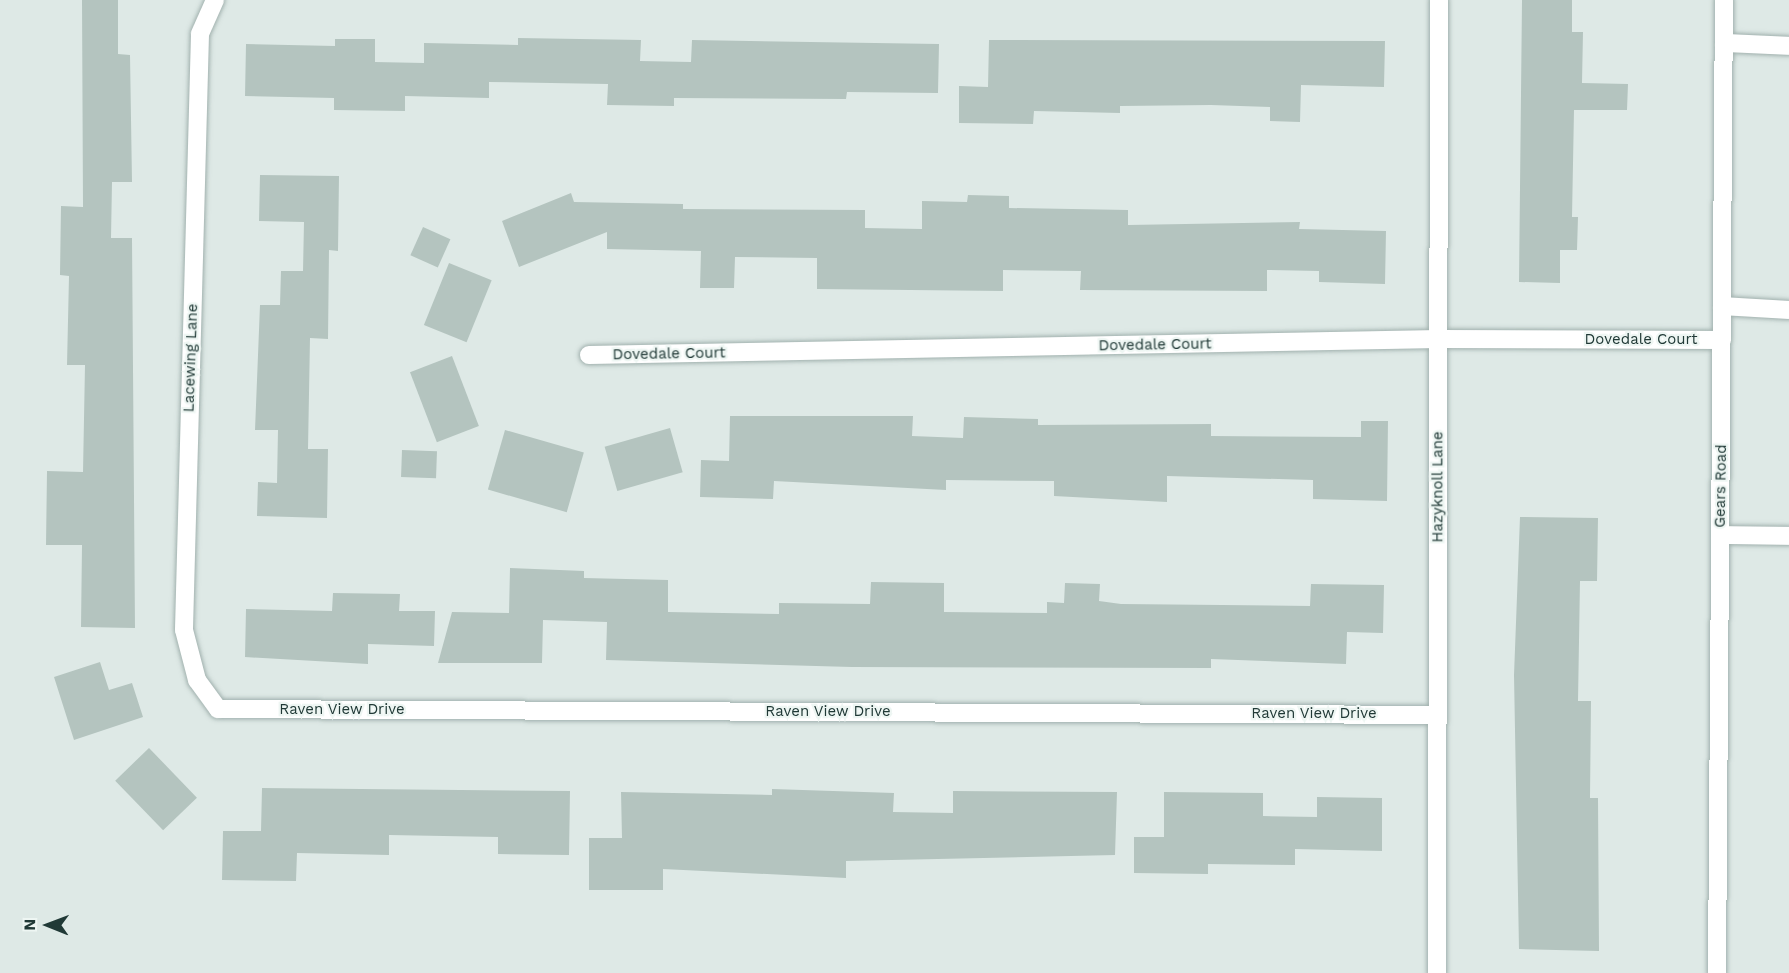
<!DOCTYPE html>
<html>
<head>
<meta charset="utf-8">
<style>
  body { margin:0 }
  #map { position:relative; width:1789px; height:973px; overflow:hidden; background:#dee9e6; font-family:"Work Sans",sans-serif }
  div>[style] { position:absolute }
  .building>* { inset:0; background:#b4c4bf; transform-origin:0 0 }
  .roads { filter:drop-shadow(0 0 2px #a1b1ae) drop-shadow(0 0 2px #a1b1ae) }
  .service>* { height:18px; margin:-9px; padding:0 9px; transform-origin:9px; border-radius:9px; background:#fff }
  .minor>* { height:18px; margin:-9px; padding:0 9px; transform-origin:9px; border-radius:9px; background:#fff }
  .secondary>* { height:18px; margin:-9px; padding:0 9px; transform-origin:9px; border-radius:9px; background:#fff }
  span { translate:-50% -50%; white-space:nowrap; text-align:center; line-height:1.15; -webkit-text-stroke:4.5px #eef6f3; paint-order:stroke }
  .street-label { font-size:15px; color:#203936 }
  .north { position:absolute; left:18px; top:895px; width:60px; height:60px; -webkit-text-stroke:4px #eef6f3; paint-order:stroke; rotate:271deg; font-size:16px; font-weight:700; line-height:24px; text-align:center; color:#203936 }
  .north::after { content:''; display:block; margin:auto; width:21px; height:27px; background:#203936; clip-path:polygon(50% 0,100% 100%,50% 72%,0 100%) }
</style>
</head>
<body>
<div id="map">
  <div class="building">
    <div style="clip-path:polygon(82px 0,118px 0,118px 54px,130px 55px,132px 182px,112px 182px,111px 238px,132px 238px,135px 628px,81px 627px,82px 545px,46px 545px,47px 471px,83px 472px,85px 365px,67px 365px,69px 276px,60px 275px,61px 206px,83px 207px)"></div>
    <div style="clip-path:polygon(1522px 0,1572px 0,1572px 32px,1583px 32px,1582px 83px,1628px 84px,1627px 110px,1574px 110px,1572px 217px,1578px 217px,1577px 250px,1560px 250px,1560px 283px,1519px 282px)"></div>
    <div style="clip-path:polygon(518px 38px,641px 40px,640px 61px,691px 62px,692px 40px,939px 44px,938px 93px,847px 92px,846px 99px,674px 98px,674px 106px,607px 105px,608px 84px,489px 82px,489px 98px,405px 96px,405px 111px,334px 110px,334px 98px,245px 96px,246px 44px,335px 46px,335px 39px,375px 39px,375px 62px,424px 63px,424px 43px,518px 45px)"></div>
    <div style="clip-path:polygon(989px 40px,1385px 41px,1384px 87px,1301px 85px,1300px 122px,1270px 121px,1270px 107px,1211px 105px,1120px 106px,1120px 113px,1034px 111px,1033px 124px,959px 123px,959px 86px,988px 87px)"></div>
    <div style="clip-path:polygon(260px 175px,339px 176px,338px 251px,329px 250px,328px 339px,310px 338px,308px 449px,328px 449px,327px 518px,257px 516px,258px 482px,277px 483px,278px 430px,255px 430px,260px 305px,280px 305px,281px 271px,303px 271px,304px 222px,259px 221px)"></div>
    <div style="clip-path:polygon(571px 193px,574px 202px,683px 204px,683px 209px,865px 210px,865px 228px,922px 229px,922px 201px,967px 202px,968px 195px,1009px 196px,1009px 208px,1128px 210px,1128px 225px,1300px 222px,1299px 229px,1386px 231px,1385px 284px,1319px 282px,1319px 271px,1267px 270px,1267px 291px,1080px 290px,1081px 271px,1003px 270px,1003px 291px,817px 289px,817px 258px,735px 257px,734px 288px,700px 288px,701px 251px,607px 249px,607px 232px,519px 267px,502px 221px)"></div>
    <div style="left:423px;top:227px;width:30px;height:31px;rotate:24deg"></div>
    <div style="left:449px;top:263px;width:46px;height:67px;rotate:22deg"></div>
    <div style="left:452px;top:356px;width:75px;height:45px;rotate:69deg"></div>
    <div style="clip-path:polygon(730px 416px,913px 416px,912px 436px,963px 438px,964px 417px,1038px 419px,1038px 425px,1211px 424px,1211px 436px,1361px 437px,1361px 421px,1388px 421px,1387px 501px,1313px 499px,1313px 480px,1167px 476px,1167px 502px,1054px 496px,1054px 481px,946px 480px,946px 490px,774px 481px,773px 499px,700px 497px,701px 460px,729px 461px)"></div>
    <div style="left:670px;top:428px;width:46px;height:68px;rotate:74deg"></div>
    <div style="left:505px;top:430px;width:82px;height:62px;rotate:16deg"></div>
    <div style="left:402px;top:450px;width:35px;height:27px;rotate:2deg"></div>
    <div style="clip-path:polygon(1520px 517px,1598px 518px,1597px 581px,1580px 581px,1578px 701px,1591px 701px,1590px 798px,1598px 798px,1599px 951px,1519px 949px,1514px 675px)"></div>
    <div style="clip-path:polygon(510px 568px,584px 571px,584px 578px,668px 580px,668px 612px,779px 614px,779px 603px,870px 604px,871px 582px,944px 583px,944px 612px,1047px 613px,1047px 602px,1064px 603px,1065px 583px,1100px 584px,1099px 601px,1121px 604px,1310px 606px,1311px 584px,1384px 585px,1383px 633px,1347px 632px,1346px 664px,1211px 659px,1211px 668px,852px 667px,606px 660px,607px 622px,543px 620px,542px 663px,438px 663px,452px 612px,509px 613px)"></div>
    <div style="clip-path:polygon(333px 593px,400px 594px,399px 611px,435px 611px,434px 646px,368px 644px,368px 664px,245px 657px,246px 609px,332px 611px)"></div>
    <div style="clip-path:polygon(100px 662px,109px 690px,132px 683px,143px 717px,74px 740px,54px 677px)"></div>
    <div style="left:149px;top:748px;width:69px;height:47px;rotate:46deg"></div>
    <div style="clip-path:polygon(262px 788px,570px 791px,569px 855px,498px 854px,498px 837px,389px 835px,389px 855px,297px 853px,296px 881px,222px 880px,223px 831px,261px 831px)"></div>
    <div style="clip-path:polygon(772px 789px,894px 793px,893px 812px,953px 813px,953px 791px,1117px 792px,1115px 855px,846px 861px,846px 878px,663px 869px,663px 890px,589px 890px,589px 838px,622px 838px,621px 792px,772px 795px)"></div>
    <div style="clip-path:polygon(1164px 792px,1263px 793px,1263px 816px,1317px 817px,1317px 797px,1382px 798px,1382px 851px,1295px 849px,1295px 865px,1208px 864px,1208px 874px,1134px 873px,1134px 837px,1164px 837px)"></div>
  </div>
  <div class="roads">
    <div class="service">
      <div style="left:1724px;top:43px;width:65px;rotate:2.6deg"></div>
      <div style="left:1722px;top:306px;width:67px;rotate:3.4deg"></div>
    </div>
    <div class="minor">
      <div style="left:215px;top:0;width:37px;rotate:114deg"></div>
      <div style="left:200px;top:34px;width:596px;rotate:91.54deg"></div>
      <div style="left:184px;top:630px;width:52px;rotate:75.4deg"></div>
      <div style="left:197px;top:680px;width:36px;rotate:54deg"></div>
      <div style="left:218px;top:709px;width:1219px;rotate:0.28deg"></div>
      <div style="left:589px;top:355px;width:850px;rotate:-1.08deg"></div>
      <div style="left:1439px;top:339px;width:283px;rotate:0.2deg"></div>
      <div style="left:1720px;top:535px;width:69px;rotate:0.8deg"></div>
      <div style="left:1437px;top:973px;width:973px;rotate:-89.88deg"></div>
    </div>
    <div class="secondary">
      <div style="left:1717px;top:973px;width:973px;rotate:-89.59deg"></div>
    </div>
  </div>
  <div class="street-label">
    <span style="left:1641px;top:340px">Dovedale Court</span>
    <span style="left:1155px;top:345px;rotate:-1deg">Dovedale Court</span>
    <span style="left:669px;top:354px;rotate:-1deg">Dovedale Court</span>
    <span style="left:191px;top:358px;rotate:-88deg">Lacewing Lane</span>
    <span style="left:1721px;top:486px;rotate:-89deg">Gears Road</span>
    <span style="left:1438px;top:487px;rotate:-90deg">Hazyknoll Lane</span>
    <span style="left:342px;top:710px">Raven View Drive</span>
    <span style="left:828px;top:712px">Raven View Drive</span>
    <span style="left:1314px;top:714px">Raven View Drive</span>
  </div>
  <div class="north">N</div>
</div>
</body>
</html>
